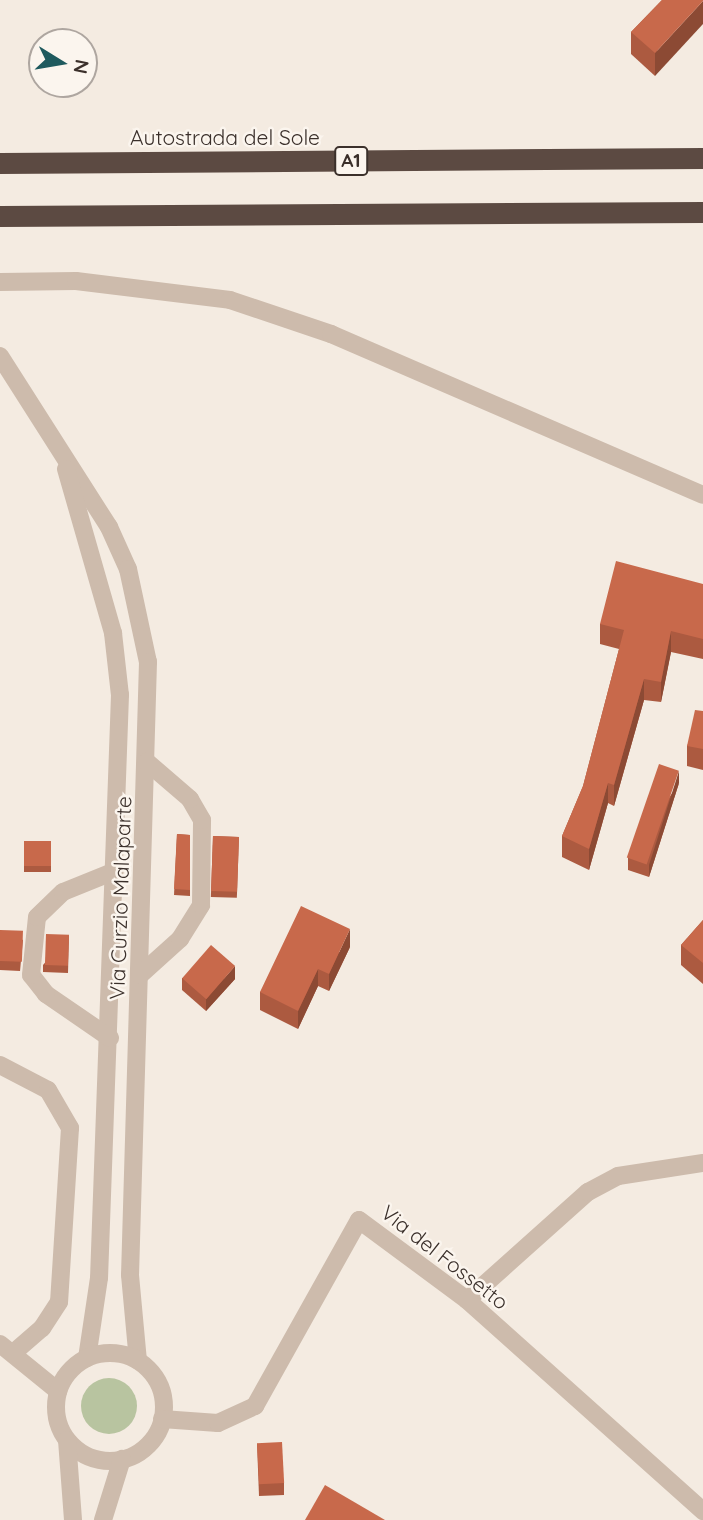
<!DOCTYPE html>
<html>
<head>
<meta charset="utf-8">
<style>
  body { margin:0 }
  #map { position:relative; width:703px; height:1520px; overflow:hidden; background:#f4ebe1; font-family:Quicksand,sans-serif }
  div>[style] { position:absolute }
  .green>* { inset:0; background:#b8c4a0 }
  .round { border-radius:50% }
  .minor>* { height:18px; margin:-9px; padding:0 9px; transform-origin:9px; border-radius:9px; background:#cdbbac }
  .minor>.ring { margin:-9px; padding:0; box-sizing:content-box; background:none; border:18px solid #cdbbac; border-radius:50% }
  .highway>* { height:21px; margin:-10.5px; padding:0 10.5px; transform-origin:10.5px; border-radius:10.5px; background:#5c4a42 }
  .wall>* { inset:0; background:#ac5a40; transform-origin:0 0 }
  .shaded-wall>* { inset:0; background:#8c4a34 }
  .building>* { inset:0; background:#c8694b; transform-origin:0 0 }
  span { translate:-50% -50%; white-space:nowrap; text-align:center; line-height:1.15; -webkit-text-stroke:5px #fbf5ee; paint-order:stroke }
  .shield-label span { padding:2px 5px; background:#fbf5ee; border:2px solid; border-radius:5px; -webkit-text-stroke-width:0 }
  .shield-label { font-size:19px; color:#3b302b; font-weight:700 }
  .street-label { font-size:21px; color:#3b302b }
  .north { position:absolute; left:28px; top:28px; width:70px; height:70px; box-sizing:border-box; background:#fbf5ee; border:2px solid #aea6a0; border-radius:50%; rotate:101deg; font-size:19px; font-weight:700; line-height:28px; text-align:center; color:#3b302b }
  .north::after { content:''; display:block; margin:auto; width:24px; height:32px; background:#1f5a5e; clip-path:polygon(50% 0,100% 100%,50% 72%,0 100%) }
</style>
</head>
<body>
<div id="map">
  <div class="green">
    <div class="round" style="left:81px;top:1378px;width:56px;height:56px"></div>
  </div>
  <div class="minor">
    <div style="left:0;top:282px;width:76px;rotate:-0.8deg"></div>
    <div style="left:76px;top:281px;width:155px;rotate:7deg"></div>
    <div style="left:230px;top:300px;width:107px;rotate:18.6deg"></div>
    <div style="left:331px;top:334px;width:405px;rotate:23.4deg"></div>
    <div style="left:0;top:356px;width:203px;rotate:57.5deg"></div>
    <div style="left:109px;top:527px;width:46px;rotate:65.7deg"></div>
    <div style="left:128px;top:569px;width:95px;rotate:77.9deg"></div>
    <div style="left:148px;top:662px;width:613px;rotate:91.68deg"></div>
    <div style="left:130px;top:1275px;width:86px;rotate:84.7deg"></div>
    <div style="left:66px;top:469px;width:171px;rotate:74deg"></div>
    <div style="left:113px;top:633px;width:62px;rotate:83.6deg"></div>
    <div style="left:120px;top:695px;width:583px;rotate:92.06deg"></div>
    <div style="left:99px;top:1278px;width:81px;rotate:98.5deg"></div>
    <div style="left:140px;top:975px;width:54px;rotate:-42deg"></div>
    <div style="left:180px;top:939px;width:40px;rotate:-58deg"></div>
    <div style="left:201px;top:905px;width:85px;rotate:-89.3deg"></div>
    <div style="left:202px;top:820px;width:24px;rotate:-120deg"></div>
    <div style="left:190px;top:799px;width:57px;rotate:-139.3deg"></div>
    <div style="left:110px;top:1038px;width:78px;rotate:-145.5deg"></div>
    <div style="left:46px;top:994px;width:24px;rotate:-128deg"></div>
    <div style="left:31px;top:975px;width:58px;rotate:-84.1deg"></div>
    <div style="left:37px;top:917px;width:36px;rotate:-44deg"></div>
    <div style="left:63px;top:892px;width:56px;rotate:-22deg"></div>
    <div style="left:0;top:1065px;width:54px;rotate:27.5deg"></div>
    <div style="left:48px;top:1090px;width:44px;rotate:59.9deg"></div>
    <div style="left:70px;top:1128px;width:174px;rotate:93.6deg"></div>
    <div style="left:59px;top:1302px;width:31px;rotate:123deg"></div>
    <div style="left:42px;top:1328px;width:37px;rotate:139deg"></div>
    <div style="left:467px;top:1300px;width:162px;rotate:-41.8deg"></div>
    <div style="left:588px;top:1192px;width:34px;rotate:-28deg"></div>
    <div style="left:618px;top:1176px;width:86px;rotate:-8.7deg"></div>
    <div style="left:0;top:1344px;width:75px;rotate:39deg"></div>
    <div class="ring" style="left:56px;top:1353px;width:90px;height:90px"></div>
    <div style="left:162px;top:1419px;width:56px;rotate:4.1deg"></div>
    <div style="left:218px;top:1423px;width:41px;rotate:-24.7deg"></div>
    <div style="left:255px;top:1406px;width:213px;rotate:-60.8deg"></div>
    <div style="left:359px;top:1220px;width:134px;rotate:36.5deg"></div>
    <div style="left:467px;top:1300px;width:317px;rotate:41.8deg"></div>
    <div style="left:67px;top:1440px;width:80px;rotate:85.7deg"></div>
    <div style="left:103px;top:1520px;width:64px;rotate:-72.7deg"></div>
  </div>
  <div class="highway">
    <div style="left:0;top:163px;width:703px;rotate:-0.41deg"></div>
    <div style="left:0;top:216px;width:703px;rotate:-0.33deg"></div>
  </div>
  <div class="wall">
    <div style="clip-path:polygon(662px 0,655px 76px,631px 54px,631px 32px)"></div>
    <div style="clip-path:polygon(703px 584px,703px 659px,671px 652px,661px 702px,644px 700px,614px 806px,608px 803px,589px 870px,562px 857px,562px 836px,583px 786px,619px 649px,600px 644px,600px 624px)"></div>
    <div style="clip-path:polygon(703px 711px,703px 770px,687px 766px,687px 746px)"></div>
    <div style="clip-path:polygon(679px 783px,649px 877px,628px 870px,628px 858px)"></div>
    <div style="clip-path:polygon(177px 834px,190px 835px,190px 896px,174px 895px)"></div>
    <div style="left:213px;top:836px;width:26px;height:61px;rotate:2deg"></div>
    <div style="left:24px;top:841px;width:27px;height:31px"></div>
    <div style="clip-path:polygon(703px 920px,703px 984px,681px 965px,681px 945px)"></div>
    <div style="clip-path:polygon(0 930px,23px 940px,20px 971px,0 970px)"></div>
    <div style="clip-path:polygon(69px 935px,68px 973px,43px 972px,43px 965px)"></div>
    <div style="clip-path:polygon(350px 947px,329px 991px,318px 986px,298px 1029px,260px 1010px,260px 992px)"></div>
    <div style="clip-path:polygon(182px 978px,235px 979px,206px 1011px,182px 990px)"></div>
    <div style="clip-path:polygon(257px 1443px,284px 1483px,284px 1495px,259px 1496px)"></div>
  </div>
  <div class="shaded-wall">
    <div style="clip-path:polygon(703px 1px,703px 24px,655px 76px,655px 53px)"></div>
    <div style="clip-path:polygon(671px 631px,671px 652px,661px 702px,661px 682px)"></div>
    <div style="clip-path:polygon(644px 679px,644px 700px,614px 806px,614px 785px)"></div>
    <div style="clip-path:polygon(679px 771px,679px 783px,649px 877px,649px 865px)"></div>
    <div style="clip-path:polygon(608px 783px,608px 803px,589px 870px,589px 849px)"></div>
    <div style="clip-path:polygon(350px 929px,350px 947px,329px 991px,329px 974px)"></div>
    <div style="clip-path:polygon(235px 966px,235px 979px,206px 1011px,206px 999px)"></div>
    <div style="clip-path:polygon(318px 969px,318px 986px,298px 1029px,298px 1011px)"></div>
  </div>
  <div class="building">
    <div style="clip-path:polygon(662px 0,703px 0,703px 1px,655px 53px,631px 32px)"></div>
    <div style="clip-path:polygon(616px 561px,703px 584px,703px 639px,671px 631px,661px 682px,644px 679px,614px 785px,608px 783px,589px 849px,562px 836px,583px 786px,624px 630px,600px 624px)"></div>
    <div style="clip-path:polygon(695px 710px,703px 711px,703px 749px,687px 746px)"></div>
    <div style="left:659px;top:764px;width:21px;height:99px;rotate:19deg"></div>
    <div style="clip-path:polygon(177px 834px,190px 835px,190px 890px,174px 889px)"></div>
    <div style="left:213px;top:836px;width:26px;height:55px;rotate:2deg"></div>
    <div style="left:24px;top:841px;width:27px;height:25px"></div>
    <div style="clip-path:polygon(301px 906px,350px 929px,329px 974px,318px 969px,298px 1011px,260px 992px)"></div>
    <div style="clip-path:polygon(703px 920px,703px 963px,681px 945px)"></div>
    <div style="left:0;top:930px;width:23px;height:31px;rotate:2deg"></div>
    <div style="left:46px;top:934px;width:23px;height:31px;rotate:2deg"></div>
    <div style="left:211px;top:945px;width:32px;height:44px;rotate:41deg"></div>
    <div style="left:282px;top:1442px;width:41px;height:25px;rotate:87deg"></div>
    <div style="clip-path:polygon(325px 1485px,385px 1520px,305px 1520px)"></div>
  </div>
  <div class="shield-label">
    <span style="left:351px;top:161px">A1</span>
  </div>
  <div class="street-label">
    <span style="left:225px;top:137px">Autostrada del Sole</span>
    <span style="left:120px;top:898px;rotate:-88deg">Via Curzio Malaparte</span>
    <span style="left:445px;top:1257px;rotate:38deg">Via del Fossetto</span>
  </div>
  <div class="north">N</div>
</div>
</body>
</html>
